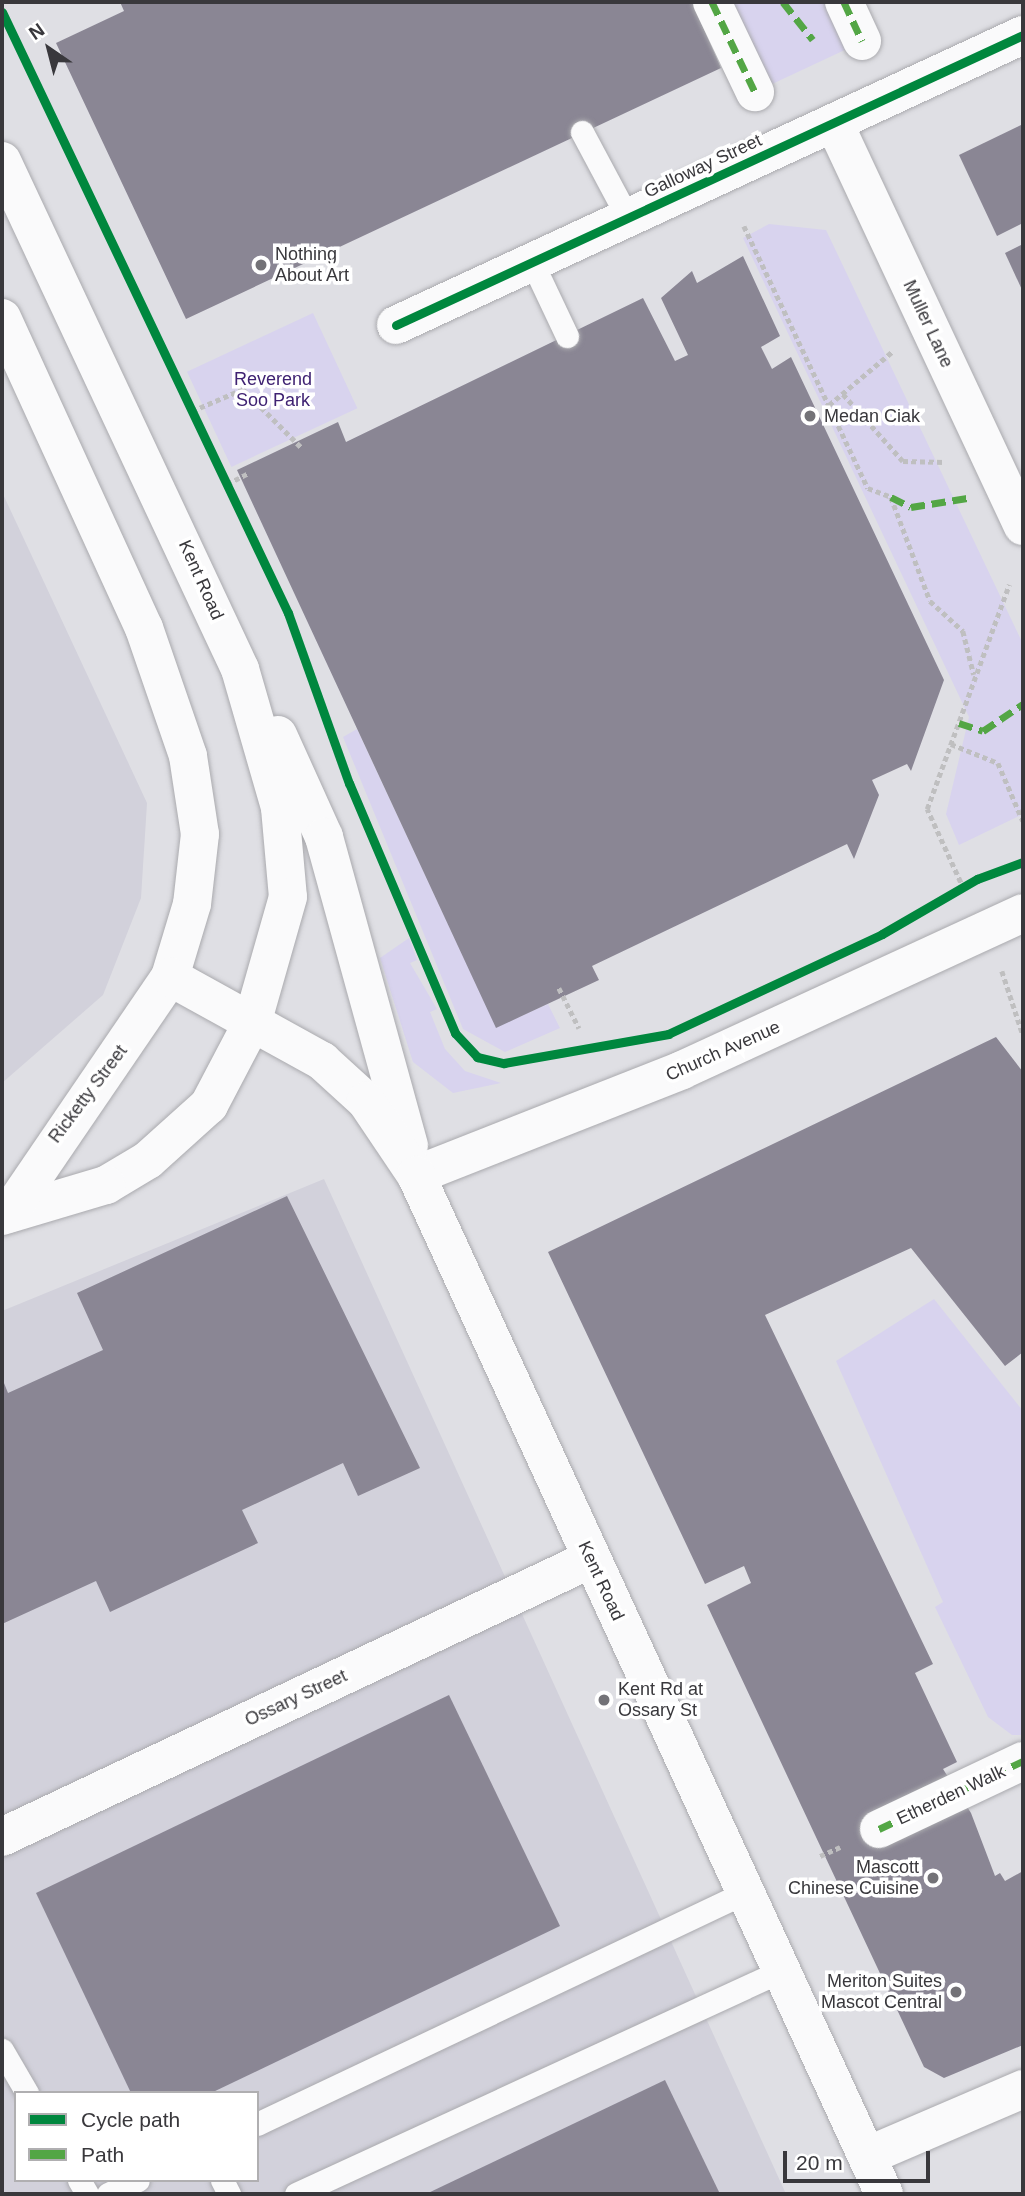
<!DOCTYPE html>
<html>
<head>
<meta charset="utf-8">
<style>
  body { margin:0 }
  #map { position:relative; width:1025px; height:2196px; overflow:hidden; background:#dfdfe4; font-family:Helvetica,sans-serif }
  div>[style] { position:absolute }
  .built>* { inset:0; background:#d2d1db }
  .green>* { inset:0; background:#d8d3ee; transform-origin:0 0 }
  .building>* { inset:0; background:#8a8694 }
  .path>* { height:4.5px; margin-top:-2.25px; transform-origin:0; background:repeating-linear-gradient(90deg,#bfbfc0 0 5px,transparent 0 8.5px) }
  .roads { filter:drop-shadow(0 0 2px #aaaaae) drop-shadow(0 0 2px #aaaaae) }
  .lane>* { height:23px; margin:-11.5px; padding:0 11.5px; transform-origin:11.5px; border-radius:11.5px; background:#fafafb }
  .street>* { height:38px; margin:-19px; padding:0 19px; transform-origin:19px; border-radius:19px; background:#fafafb }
  .secondary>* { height:38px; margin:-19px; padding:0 19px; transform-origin:19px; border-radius:19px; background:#fafafb }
  .quiet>* { height:7px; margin-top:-3.5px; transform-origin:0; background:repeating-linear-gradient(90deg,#53a645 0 14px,transparent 0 21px) }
  .cycleway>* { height:9px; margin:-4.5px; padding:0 4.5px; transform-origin:4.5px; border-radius:4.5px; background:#00873e }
  .dots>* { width:19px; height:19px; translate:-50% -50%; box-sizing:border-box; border:4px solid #fff; border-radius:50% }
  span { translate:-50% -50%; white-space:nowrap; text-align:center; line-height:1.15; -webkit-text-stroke:7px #fff; paint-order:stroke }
  .street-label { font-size:18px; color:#39383c }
  .poi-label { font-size:18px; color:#39383c }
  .left { translate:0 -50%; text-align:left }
  .right { translate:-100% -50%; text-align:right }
  .park-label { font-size:18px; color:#3f2272 }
  .frame { position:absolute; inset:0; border:4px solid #39383c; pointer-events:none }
  .legend { position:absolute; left:14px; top:2091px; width:245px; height:91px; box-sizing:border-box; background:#fff; border:2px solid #b0afb1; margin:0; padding:9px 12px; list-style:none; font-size:21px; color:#39383c }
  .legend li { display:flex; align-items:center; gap:14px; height:35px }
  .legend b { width:35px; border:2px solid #b0afb1 }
  .north { position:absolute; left:14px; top:14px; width:70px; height:70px; -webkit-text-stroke:5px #fff; paint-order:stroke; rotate:325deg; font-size:19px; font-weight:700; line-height:28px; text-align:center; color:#39383c }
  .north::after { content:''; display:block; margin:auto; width:24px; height:32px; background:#39383c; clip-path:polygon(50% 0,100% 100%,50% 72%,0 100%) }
  .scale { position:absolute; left:783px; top:2151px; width:147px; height:32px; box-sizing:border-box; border:4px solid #39383c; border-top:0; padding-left:9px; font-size:21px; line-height:24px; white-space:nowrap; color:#39383c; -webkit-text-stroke:5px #fff; paint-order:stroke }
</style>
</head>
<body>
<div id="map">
  <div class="built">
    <div style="clip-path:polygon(2px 492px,147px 803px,141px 898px,103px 995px,2px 1083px)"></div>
    <div style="clip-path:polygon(evenodd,324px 1179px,786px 2194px,2px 2194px,2px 1311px,324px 1179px,16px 2093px,257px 2093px,257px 2180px,16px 2180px,16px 2093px)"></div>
  </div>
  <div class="green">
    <div style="clip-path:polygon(712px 2px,844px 2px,849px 48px,755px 92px)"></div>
    <div style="clip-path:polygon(769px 224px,826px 230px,1023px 644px,1023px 814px,959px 845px,946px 814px,969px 717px,743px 238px)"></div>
    <div style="left:313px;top:313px;width:105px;height:139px;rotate:65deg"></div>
    <div style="clip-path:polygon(357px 729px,496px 1027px,548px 1004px,560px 1028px,505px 1052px,463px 1029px,343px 737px)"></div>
    <div style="clip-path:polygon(409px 938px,417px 960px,410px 963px,437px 1009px,430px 1012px,445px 1049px,465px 1071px,501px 1083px,453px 1093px,413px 1062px,380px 958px)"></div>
    <div style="clip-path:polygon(934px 1299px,1023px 1411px,1023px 1735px,1012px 1735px,988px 1717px,935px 1607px,943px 1602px,836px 1361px)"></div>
  </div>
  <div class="building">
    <div style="clip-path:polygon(120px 2px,692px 2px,721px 68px,186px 319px,56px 43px,124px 11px)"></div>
    <div style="clip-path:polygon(1023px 124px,1023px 223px,997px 236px,959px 155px)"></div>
    <div style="clip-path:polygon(1023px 244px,1023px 292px,1005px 253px)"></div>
    <div style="clip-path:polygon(743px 256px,780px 336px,761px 347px,772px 369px,791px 357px,944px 680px,911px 771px,907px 764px,872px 780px,879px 795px,854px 859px,847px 844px,592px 966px,599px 980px,496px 1028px,237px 470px,338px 422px,346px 442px,643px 298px,675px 361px,688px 355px,661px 298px,692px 271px,697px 283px)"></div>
    <div style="clip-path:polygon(996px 1037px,1023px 1072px,1023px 1352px,1005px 1366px,911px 1248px,765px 1315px,933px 1664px,915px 1673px,957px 1762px,943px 1769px,971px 1813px,995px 1876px,1000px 1873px,1005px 1881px,1023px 1871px,1023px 2045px,944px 2078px,924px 2067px,707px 1605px,751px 1583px,744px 1566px,705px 1584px,548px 1252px)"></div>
    <div style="clip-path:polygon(287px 1196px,420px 1468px,358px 1496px,343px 1463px,242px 1510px,258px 1543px,110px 1612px,96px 1581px,2px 1624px,2px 1378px,8px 1393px,103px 1350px,77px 1293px)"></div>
    <div style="clip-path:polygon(449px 1695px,560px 1926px,211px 2093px,131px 2093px,36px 1893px)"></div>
    <div style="clip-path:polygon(665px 2080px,720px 2194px,426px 2194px)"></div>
  </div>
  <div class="path">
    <div style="left:744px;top:226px;width:290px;rotate:64.7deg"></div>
    <div style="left:868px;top:488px;width:25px;rotate:21deg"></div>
    <div style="left:891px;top:497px;width:111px;rotate:69.4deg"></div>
    <div style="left:930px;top:601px;width:45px;rotate:42.3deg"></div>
    <div style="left:963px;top:631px;width:45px;rotate:76deg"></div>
    <div style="left:843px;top:394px;width:90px;rotate:48.2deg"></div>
    <div style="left:903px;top:461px;width:42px;rotate:1.4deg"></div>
    <div style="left:829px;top:405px;width:84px;rotate:-40.2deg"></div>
    <div style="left:192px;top:411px;width:56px;rotate:-23.3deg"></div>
    <div style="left:243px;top:389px;width:83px;rotate:45deg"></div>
    <div style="left:227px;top:484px;width:25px;rotate:-27deg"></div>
    <div style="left:951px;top:744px;width:51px;rotate:22deg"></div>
    <div style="left:998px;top:763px;width:63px;rotate:66.7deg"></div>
    <div style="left:964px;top:890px;width:89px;rotate:-114.6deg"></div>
    <div style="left:927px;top:809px;width:239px;rotate:-69.9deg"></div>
    <div style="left:1002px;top:971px;width:67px;rotate:71.8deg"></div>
    <div style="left:559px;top:988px;width:45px;rotate:63.4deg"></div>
    <div style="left:820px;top:1856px;width:22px;rotate:-24deg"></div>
  </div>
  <div class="roads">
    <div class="lane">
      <div style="left:582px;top:132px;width:98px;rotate:61.9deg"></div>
      <div style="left:532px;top:262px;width:82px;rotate:64.7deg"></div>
      <div style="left:2px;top:2050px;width:50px;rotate:59.8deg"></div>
      <div style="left:257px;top:2124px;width:541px;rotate:-25.38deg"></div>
      <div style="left:79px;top:2180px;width:16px;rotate:60deg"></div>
      <div style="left:222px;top:2180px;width:16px;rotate:63deg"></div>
      <div style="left:108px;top:2194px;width:33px;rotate:-25deg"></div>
      <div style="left:296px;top:2194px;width:536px;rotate:-24.7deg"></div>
    </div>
    <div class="street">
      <div style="left:712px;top:2px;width:100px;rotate:64.5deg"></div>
      <div style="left:844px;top:2px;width:43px;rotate:65.2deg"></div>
      <div style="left:834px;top:123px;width:445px;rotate:64.9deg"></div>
      <div style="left:396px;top:325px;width:691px;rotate:-24.82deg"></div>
      <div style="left:416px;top:1175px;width:286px;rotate:-21.5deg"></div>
      <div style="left:682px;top:1070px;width:375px;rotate:-24.7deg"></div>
      <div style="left:879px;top:1829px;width:159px;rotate:-25.3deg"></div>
      <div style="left:2px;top:1837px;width:651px;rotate:-25.27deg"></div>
      <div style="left:867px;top:2156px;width:170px;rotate:-23.2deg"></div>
    </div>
    <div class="secondary">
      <div style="left:2px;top:161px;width:561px;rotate:64.9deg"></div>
      <div style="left:240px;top:669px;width:145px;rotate:73.9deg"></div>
      <div style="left:280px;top:808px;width:89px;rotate:84.9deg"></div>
      <div style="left:288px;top:897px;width:131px;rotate:105.9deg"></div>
      <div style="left:252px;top:1023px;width:93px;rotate:117.7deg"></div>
      <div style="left:209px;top:1105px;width:82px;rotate:138deg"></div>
      <div style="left:148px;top:1160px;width:49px;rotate:149.2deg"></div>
      <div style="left:106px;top:1185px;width:109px;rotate:163.4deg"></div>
      <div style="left:2px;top:318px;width:341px;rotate:65.4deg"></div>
      <div style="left:144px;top:628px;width:135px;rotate:71deg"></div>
      <div style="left:188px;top:756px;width:79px;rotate:81.3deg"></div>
      <div style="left:200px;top:834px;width:70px;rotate:96.5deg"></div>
      <div style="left:192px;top:904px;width:76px;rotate:106.8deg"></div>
      <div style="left:170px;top:977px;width:286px;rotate:124.3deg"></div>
      <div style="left:278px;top:735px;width:112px;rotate:65.7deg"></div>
      <div style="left:324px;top:837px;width:320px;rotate:74.6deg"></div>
      <div style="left:170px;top:977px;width:174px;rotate:28.9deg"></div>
      <div style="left:322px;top:1061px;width:59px;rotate:42.3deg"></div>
      <div style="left:366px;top:1101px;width:89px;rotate:56deg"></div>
      <div style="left:416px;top:1175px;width:1121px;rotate:65.33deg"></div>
    </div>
  </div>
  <div class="quiet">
    <div style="left:712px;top:2px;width:100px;rotate:64.5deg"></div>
    <div style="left:783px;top:2px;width:48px;rotate:51.7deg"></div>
    <div style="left:844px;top:2px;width:43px;rotate:65.2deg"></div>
    <div style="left:891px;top:497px;width:22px;rotate:27deg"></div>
    <div style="left:911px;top:507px;width:57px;rotate:-9.1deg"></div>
    <div style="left:959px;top:723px;width:25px;rotate:18deg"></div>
    <div style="left:983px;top:731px;width:48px;rotate:-34deg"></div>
    <div style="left:879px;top:1829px;width:159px;rotate:-25.3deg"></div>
  </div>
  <div class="cycleway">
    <div style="left:2px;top:12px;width:666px;rotate:64.55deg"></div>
    <div style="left:288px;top:613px;width:181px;rotate:70.3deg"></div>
    <div style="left:349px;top:783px;width:272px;rotate:67deg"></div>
    <div style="left:455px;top:1033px;width:33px;rotate:47deg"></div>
    <div style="left:477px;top:1057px;width:28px;rotate:13deg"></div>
    <div style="left:504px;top:1063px;width:167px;rotate:-10deg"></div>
    <div style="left:668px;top:1034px;width:236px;rotate:-25deg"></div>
    <div style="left:882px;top:934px;width:110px;rotate:-30.1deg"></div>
    <div style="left:977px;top:879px;width:49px;rotate:-20.3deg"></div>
    <div style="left:396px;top:325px;width:691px;rotate:-24.82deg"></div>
  </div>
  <div class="dots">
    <div style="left:261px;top:265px;background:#737277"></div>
    <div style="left:810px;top:416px;background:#737277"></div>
    <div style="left:604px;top:1700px;background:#737277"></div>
    <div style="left:933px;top:1878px;background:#737277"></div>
    <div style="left:956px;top:1992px;background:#737277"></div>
  </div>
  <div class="street-label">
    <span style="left:703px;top:166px;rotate:-25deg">Galloway Street</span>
    <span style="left:928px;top:324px;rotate:65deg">Muller Lane</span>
    <span style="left:201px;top:580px;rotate:66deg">Kent Road</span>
    <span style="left:723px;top:1051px;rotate:-24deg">Church Avenue</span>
    <span style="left:88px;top:1094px;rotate:-53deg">Ricketty Street</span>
    <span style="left:601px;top:1581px;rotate:65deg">Kent Road</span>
    <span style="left:296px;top:1698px;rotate:-25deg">Ossary Street</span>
    <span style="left:951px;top:1795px;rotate:-25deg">Etherden Walk</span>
  </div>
  <div class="poi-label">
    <span class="left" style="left:275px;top:265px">Nothing<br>About Art</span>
    <span class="left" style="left:824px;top:416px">Medan Ciak</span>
    <span class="left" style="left:618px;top:1700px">Kent Rd at<br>Ossary St</span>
    <span class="right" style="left:919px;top:1878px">Mascott<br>Chinese Cuisine</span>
    <span class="right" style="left:942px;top:1992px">Meriton Suites<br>Mascot Central</span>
  </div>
  <div class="park-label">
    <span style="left:273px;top:390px">Reverend<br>Soo Park</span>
  </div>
  <div class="frame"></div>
  <ul class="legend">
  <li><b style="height:9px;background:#00873e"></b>Cycle path</li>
  <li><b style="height:9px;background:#53a645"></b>Path</li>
  </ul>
  <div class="north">N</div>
  <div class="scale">20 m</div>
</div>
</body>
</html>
